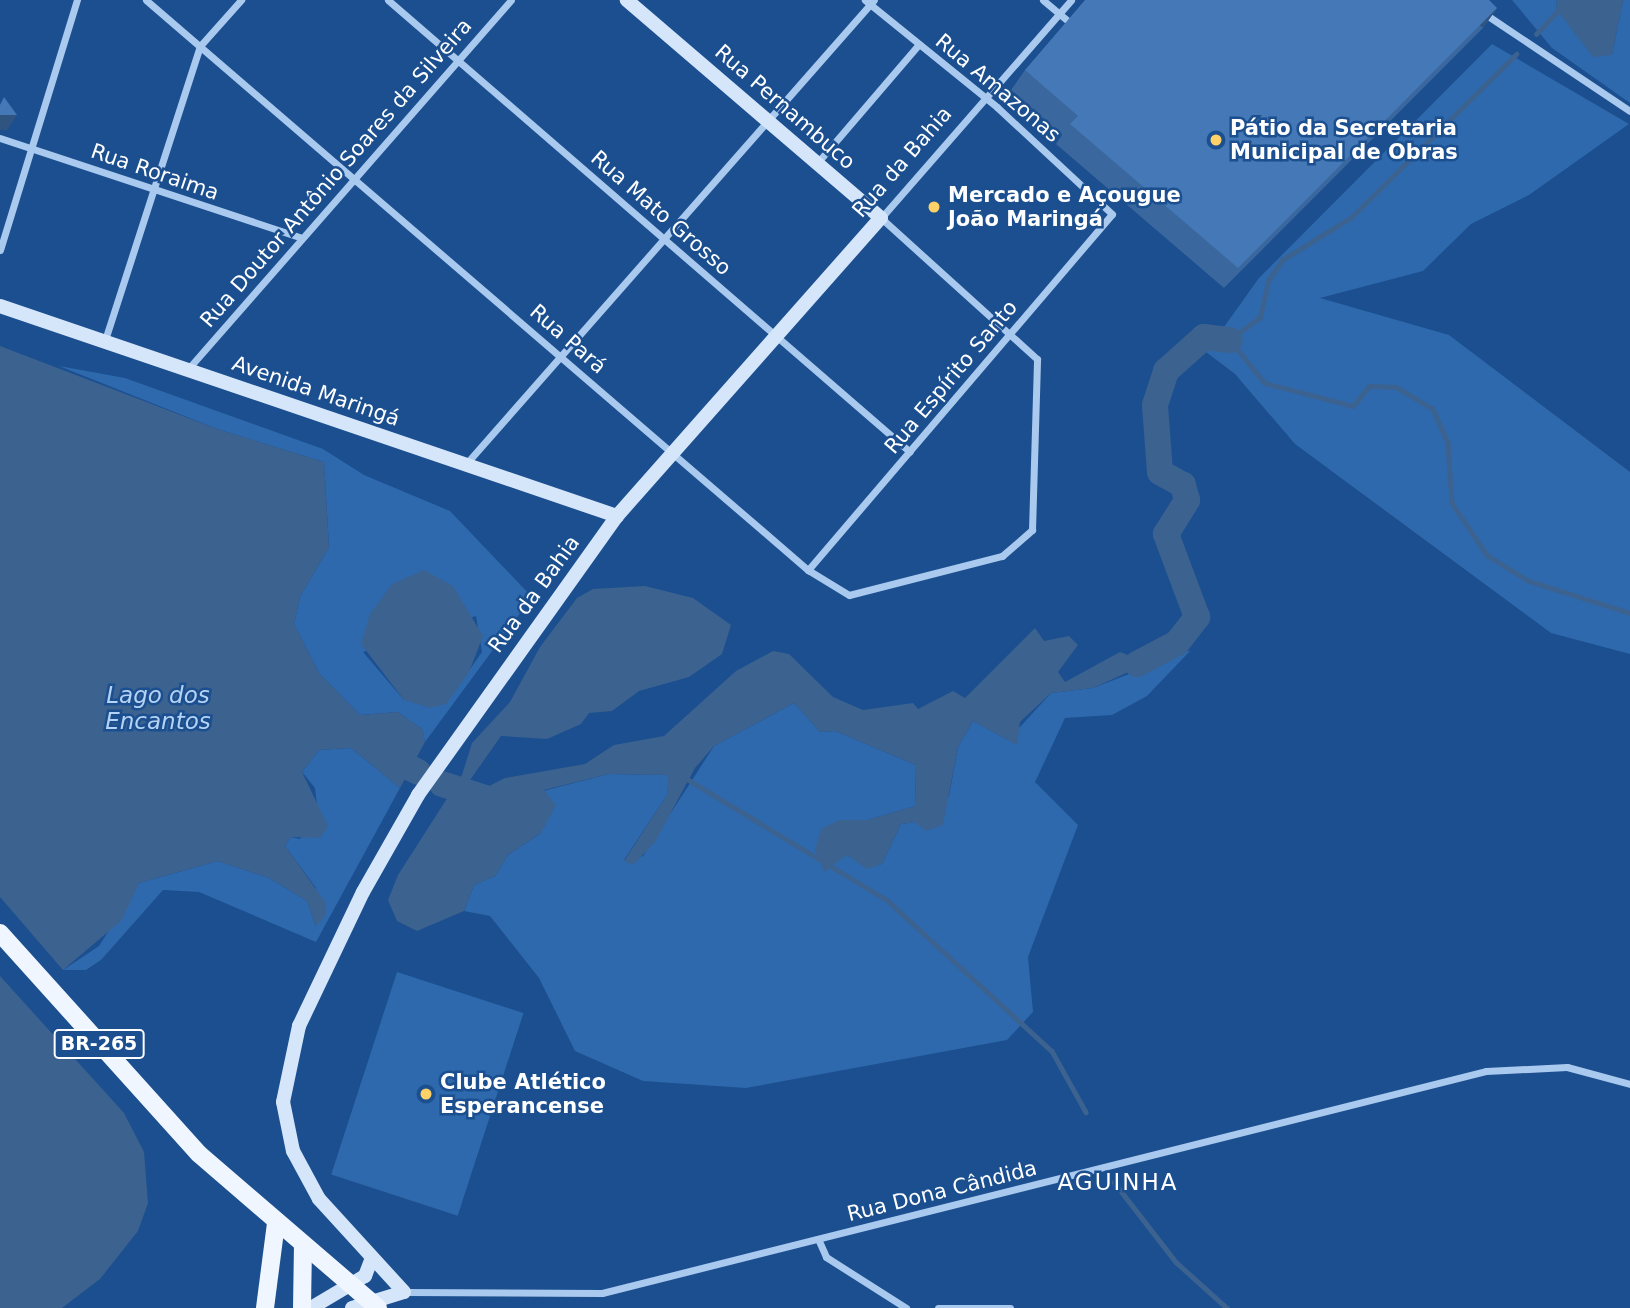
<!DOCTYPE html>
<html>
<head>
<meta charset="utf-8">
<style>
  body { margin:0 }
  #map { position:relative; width:1630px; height:1308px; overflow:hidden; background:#1b4f8f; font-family:"DejaVu Sans",sans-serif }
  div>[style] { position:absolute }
  .green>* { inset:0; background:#2e69ad; transform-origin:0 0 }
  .water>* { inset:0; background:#3c6290 }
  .stream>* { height:4.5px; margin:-2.25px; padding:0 2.25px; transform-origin:2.25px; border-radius:2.25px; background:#3c6290 }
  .river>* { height:26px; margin:-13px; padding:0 13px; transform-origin:13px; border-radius:13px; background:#3c6290 }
  .street>* { height:7px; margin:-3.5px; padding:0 3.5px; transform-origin:3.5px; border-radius:3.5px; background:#a9c9ee }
  .secondary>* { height:14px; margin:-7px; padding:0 7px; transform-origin:7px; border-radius:7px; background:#d6e6fa }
  .primary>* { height:18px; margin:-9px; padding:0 9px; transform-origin:9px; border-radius:9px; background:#f0f6ff }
  .wall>* { inset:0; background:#3a679d }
  .shaded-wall>* { inset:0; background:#305480; transform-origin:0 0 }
  .building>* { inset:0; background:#4478b7 }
  .dots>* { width:19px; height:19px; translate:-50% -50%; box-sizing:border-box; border:4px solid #1b4f8f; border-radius:50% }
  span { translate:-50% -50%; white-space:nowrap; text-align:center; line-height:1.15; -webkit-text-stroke:5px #1b4f8f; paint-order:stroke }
  .shield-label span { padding:2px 5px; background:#1b4f8f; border:2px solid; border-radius:5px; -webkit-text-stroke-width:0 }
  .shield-label { font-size:19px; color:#fff; font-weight:700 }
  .street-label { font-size:21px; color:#fff }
  .poi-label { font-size:21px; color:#fff; font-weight:700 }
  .left { translate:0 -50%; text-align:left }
  .water-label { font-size:23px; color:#b5d3f5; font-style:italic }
  .neighbourhood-label { font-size:23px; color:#fff; letter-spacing:2px }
</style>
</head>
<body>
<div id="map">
  <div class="green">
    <div style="clip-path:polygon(1512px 0,1557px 0,1556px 9px,1612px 55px,1623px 0,1630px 0,1630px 103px,1552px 48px)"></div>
    <div style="clip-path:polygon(1492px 44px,1629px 124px,1529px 195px,1471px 224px,1423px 271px,1320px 298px,1449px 335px,1630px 472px,1630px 654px,1551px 633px,1295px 444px,1235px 374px,1206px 352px,1259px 278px)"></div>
    <div style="clip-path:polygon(evenodd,59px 366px,125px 378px,323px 449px,364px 475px,450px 511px,532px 597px,425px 742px,422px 729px,398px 712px,360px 715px,319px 673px,294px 624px,300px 597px,329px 547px,324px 462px,217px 429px,59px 366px,476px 616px,482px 652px,446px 703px,404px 700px,363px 652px,476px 616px)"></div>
    <div style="clip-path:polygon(1191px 650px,1147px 696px,1112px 715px,1065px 718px,1035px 782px,1078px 825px,1028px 957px,1033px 1012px,1007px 1040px,746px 1088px,643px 1081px,575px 1051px,539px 978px,490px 916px,464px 911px,474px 885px,495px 876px,508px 855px,541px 833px,543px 791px,609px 774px,669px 775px,667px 795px,624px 860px,643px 856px,714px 746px,794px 703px,820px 732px,835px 731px,916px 765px,915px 806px,867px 820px,839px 820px,847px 855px,867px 868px,882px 864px,901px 824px,915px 822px,949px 796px,958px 747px,973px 721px,1008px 740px,1051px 693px,1093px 688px)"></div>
    <div style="clip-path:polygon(351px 748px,400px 788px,316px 942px,199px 892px,163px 890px,101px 960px,86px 970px,63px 970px,99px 946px,139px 883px,218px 861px,269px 878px,307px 901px,316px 926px,316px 888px,285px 846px,291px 837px,300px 839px,317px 805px,315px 788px,302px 772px,319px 750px)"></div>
    <div style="left:397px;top:972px;width:133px;height:213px;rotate:18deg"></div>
  </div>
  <div class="water">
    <div style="clip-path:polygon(1557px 0,1623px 0,1612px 55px,1593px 57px,1556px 9px)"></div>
    <div style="clip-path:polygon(0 346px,217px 429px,324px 462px,329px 547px,300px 597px,294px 624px,319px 673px,360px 715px,398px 712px,422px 729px,425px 742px,400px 788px,351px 748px,319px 750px,302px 772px,328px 826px,320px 838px,291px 837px,285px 846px,326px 903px,325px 916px,316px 926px,307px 901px,269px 878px,218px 861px,139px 883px,122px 920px,63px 970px,0 897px)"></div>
    <div style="clip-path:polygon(424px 570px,453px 586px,483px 636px,469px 672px,446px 704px,430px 708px,404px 700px,361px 644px,370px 614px,392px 584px)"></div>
    <div style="clip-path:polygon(645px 586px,693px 598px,731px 625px,722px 654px,689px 677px,639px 691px,612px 711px,589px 713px,581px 724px,547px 739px,501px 736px,470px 780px,483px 789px,505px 778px,585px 764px,614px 745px,664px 736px,736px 671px,773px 651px,789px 654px,833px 697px,863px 710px,913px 703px,918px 709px,953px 691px,965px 698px,1035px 628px,1044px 641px,1069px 636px,1078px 645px,1058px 672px,1065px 682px,1120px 652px,1133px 657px,1159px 645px,1173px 652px,1093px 688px,1051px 693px,1020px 722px,1017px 745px,973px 721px,958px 747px,943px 825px,926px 831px,915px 822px,901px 824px,882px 864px,867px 869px,847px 855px,824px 872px,815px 850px,821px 829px,839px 820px,867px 820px,915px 806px,916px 765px,835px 731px,820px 732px,794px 703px,714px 746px,695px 768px,655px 842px,633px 865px,624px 861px,667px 795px,668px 775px,609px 774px,544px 790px,556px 805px,541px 833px,508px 855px,495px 876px,474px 885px,464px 911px,417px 931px,397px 921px,388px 900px,398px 875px,462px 775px,472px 743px,510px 702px,540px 647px,577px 598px,593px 589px)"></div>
    <div style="clip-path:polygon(0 976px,124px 1113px,144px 1152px,148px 1203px,138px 1231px,100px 1279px,62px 1308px,0 1308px)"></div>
  </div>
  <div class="stream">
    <div style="left:1536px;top:34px;width:47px;rotate:-46.7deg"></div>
    <div style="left:1517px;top:54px;width:233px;rotate:135.3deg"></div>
    <div style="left:1351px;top:218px;width:80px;rotate:148.3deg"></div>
    <div style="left:1283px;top:260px;width:24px;rotate:125deg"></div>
    <div style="left:1269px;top:280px;width:39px;rotate:103deg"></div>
    <div style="left:1260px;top:318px;width:37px;rotate:144deg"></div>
    <div style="left:1230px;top:340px;width:55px;rotate:50.9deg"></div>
    <div style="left:1265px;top:383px;width:91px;rotate:14.6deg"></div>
    <div style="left:1353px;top:406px;width:26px;rotate:-51deg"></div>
    <div style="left:1369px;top:386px;width:27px;rotate:2deg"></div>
    <div style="left:1396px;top:387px;width:43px;rotate:30.7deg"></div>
    <div style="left:1433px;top:409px;width:37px;rotate:66deg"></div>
    <div style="left:1448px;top:443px;width:60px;rotate:86.2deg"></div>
    <div style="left:1452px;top:503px;width:63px;rotate:56.1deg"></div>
    <div style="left:1487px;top:555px;width:49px;rotate:31.8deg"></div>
    <div style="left:1529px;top:581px;width:106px;rotate:17.6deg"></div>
    <div style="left:687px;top:779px;width:234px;rotate:31.2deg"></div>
    <div style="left:887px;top:900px;width:224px;rotate:42.5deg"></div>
    <div style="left:1052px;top:1051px;width:70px;rotate:60.9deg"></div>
    <div style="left:1114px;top:1182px;width:101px;rotate:52.2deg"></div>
    <div style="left:1176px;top:1262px;width:69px;rotate:42deg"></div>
  </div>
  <div class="river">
    <div style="left:1137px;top:664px;width:45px;rotate:-27.7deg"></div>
    <div style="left:1177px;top:643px;width:33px;rotate:-52deg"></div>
    <div style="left:1197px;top:617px;width:89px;rotate:-110.5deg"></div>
    <div style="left:1166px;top:534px;width:40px;rotate:-58deg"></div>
    <div style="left:1187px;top:500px;width:16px;rotate:-105deg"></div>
    <div style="left:1183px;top:485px;width:26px;rotate:-151deg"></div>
    <div style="left:1160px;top:472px;width:67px;rotate:-94.3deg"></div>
    <div style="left:1155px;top:405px;width:36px;rotate:-72deg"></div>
    <div style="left:1166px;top:371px;width:51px;rotate:-41.8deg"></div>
    <div style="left:1204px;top:337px;width:26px;rotate:7deg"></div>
    <div style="left:379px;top:752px;width:44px;rotate:27.1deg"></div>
    <div style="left:442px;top:784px;width:45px;rotate:18deg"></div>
  </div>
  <div class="street">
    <div style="left:146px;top:0;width:874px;rotate:40.73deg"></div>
    <div style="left:808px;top:570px;width:48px;rotate:31.4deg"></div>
    <div style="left:849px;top:595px;width:158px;rotate:-14.3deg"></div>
    <div style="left:1002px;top:556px;width:40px;rotate:-41deg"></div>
    <div style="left:1032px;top:530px;width:171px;rotate:-88.3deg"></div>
    <div style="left:1037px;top:359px;width:210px;rotate:-137.9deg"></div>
    <div style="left:881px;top:218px;width:289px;rotate:-48.9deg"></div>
    <div style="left:388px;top:0;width:690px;rotate:40.89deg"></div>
    <div style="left:1043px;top:0;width:39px;rotate:40deg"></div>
    <div style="left:1485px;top:14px;width:174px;rotate:33.8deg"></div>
    <div style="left:0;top:138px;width:316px;rotate:18.3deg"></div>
    <div style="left:818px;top:162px;width:155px;rotate:-49.4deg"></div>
    <div style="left:0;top:250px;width:262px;rotate:-72.9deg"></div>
    <div style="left:104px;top:343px;width:312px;rotate:-72.1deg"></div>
    <div style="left:200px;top:46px;width:62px;rotate:-48.3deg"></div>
    <div style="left:188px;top:369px;width:490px;rotate:-48.8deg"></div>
    <div style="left:465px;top:465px;width:619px;rotate:-48.67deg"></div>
    <div style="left:808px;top:570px;width:468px;rotate:-49.5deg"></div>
    <div style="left:1112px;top:214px;width:157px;rotate:-137.1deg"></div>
    <div style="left:997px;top:107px;width:170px;rotate:-141deg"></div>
    <div style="left:819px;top:1241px;width:17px;rotate:66deg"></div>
    <div style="left:826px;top:1257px;width:95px;rotate:32.5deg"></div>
    <div style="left:405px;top:1292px;width:197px;rotate:0.3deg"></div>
    <div style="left:602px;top:1293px;width:911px;rotate:-14.1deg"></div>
    <div style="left:1486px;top:1071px;width:81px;rotate:-2.8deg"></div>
    <div style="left:1567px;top:1067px;width:65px;rotate:15.1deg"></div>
    <div style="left:938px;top:1308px;width:72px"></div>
  </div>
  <div class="secondary">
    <div style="left:0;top:306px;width:652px;rotate:18.8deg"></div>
    <div style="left:311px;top:1308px;width:63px;rotate:-30.7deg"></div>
    <div style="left:365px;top:1276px;width:19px;rotate:-69deg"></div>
    <div style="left:352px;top:1308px;width:54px;rotate:-17.1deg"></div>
    <div style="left:404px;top:1292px;width:126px;rotate:-132.4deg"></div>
    <div style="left:319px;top:1199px;width:55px;rotate:-118.4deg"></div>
    <div style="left:293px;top:1151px;width:50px;rotate:-101.5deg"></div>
    <div style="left:283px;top:1102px;width:78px;rotate:-78.1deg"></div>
    <div style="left:299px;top:1026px;width:148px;rotate:-64.5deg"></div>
    <div style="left:363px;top:892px;width:112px;rotate:-60.4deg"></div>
    <div style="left:418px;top:795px;width:343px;rotate:-54.5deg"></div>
    <div style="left:617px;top:516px;width:398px;rotate:-48.5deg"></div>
    <div style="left:881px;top:218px;width:335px;rotate:-139.4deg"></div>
  </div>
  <div class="primary">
    <div style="left:0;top:933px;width:297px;rotate:48deg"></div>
    <div style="left:199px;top:1154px;width:236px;rotate:40.7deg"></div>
    <div style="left:265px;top:1308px;width:86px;rotate:-82.6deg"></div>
    <div style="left:302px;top:1308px;width:62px;rotate:-89.1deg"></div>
  </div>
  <div class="wall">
    <div style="clip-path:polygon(1497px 8px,1483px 28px,1224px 288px,1056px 144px,1062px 135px,1011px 90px,1025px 70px)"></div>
  </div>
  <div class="shaded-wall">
    <div style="left:1497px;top:8px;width:24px;height:367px;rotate:125deg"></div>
    <div style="clip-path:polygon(0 115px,17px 115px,7px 130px,0 130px)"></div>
  </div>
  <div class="building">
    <div style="clip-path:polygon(1085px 0,1489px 0,1497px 8px,1238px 268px,1070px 124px,1078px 116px,1025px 70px)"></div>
    <div style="clip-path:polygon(4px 97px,17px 115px,0 115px,0 105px)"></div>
  </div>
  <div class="dots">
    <div style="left:1216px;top:140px;background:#ffd166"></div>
    <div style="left:934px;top:207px;background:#ffd166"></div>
    <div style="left:426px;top:1094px;background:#ffd166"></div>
  </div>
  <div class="shield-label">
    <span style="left:99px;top:1044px">BR-265</span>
  </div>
  <div class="street-label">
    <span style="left:998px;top:88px;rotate:40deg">Rua Amazonas</span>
    <span style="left:785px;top:107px;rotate:41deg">Rua Pernambuco</span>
    <span style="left:902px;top:162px;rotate:-49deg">Rua da Bahia</span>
    <span style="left:155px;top:172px;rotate:19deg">Rua Roraima</span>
    <span style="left:336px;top:173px;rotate:-49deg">Rua Doutor Antônio Soares da Silveira</span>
    <span style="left:661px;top:213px;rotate:41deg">Rua Mato Grosso</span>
    <span style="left:568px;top:339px;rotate:41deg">Rua Pará</span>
    <span style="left:951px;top:377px;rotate:-50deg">Rua Espírito Santo</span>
    <span style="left:316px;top:391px;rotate:19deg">Avenida Maringá</span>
    <span style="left:534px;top:594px;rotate:-54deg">Rua da Bahia</span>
    <span style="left:942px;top:1191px;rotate:-14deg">Rua Dona Cândida</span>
  </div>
  <div class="poi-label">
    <span class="left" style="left:1230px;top:140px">Pátio da Secretaria<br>Municipal de Obras</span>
    <span class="left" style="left:948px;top:207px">Mercado e Açougue<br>João Maringá</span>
    <span class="left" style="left:440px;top:1094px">Clube Atlético<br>Esperancense</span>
  </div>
  <div class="water-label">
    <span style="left:158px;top:708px">Lago dos<br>Encantos</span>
  </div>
  <div class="neighbourhood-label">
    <span style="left:1118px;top:1182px">AGUINHA</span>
  </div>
</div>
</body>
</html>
